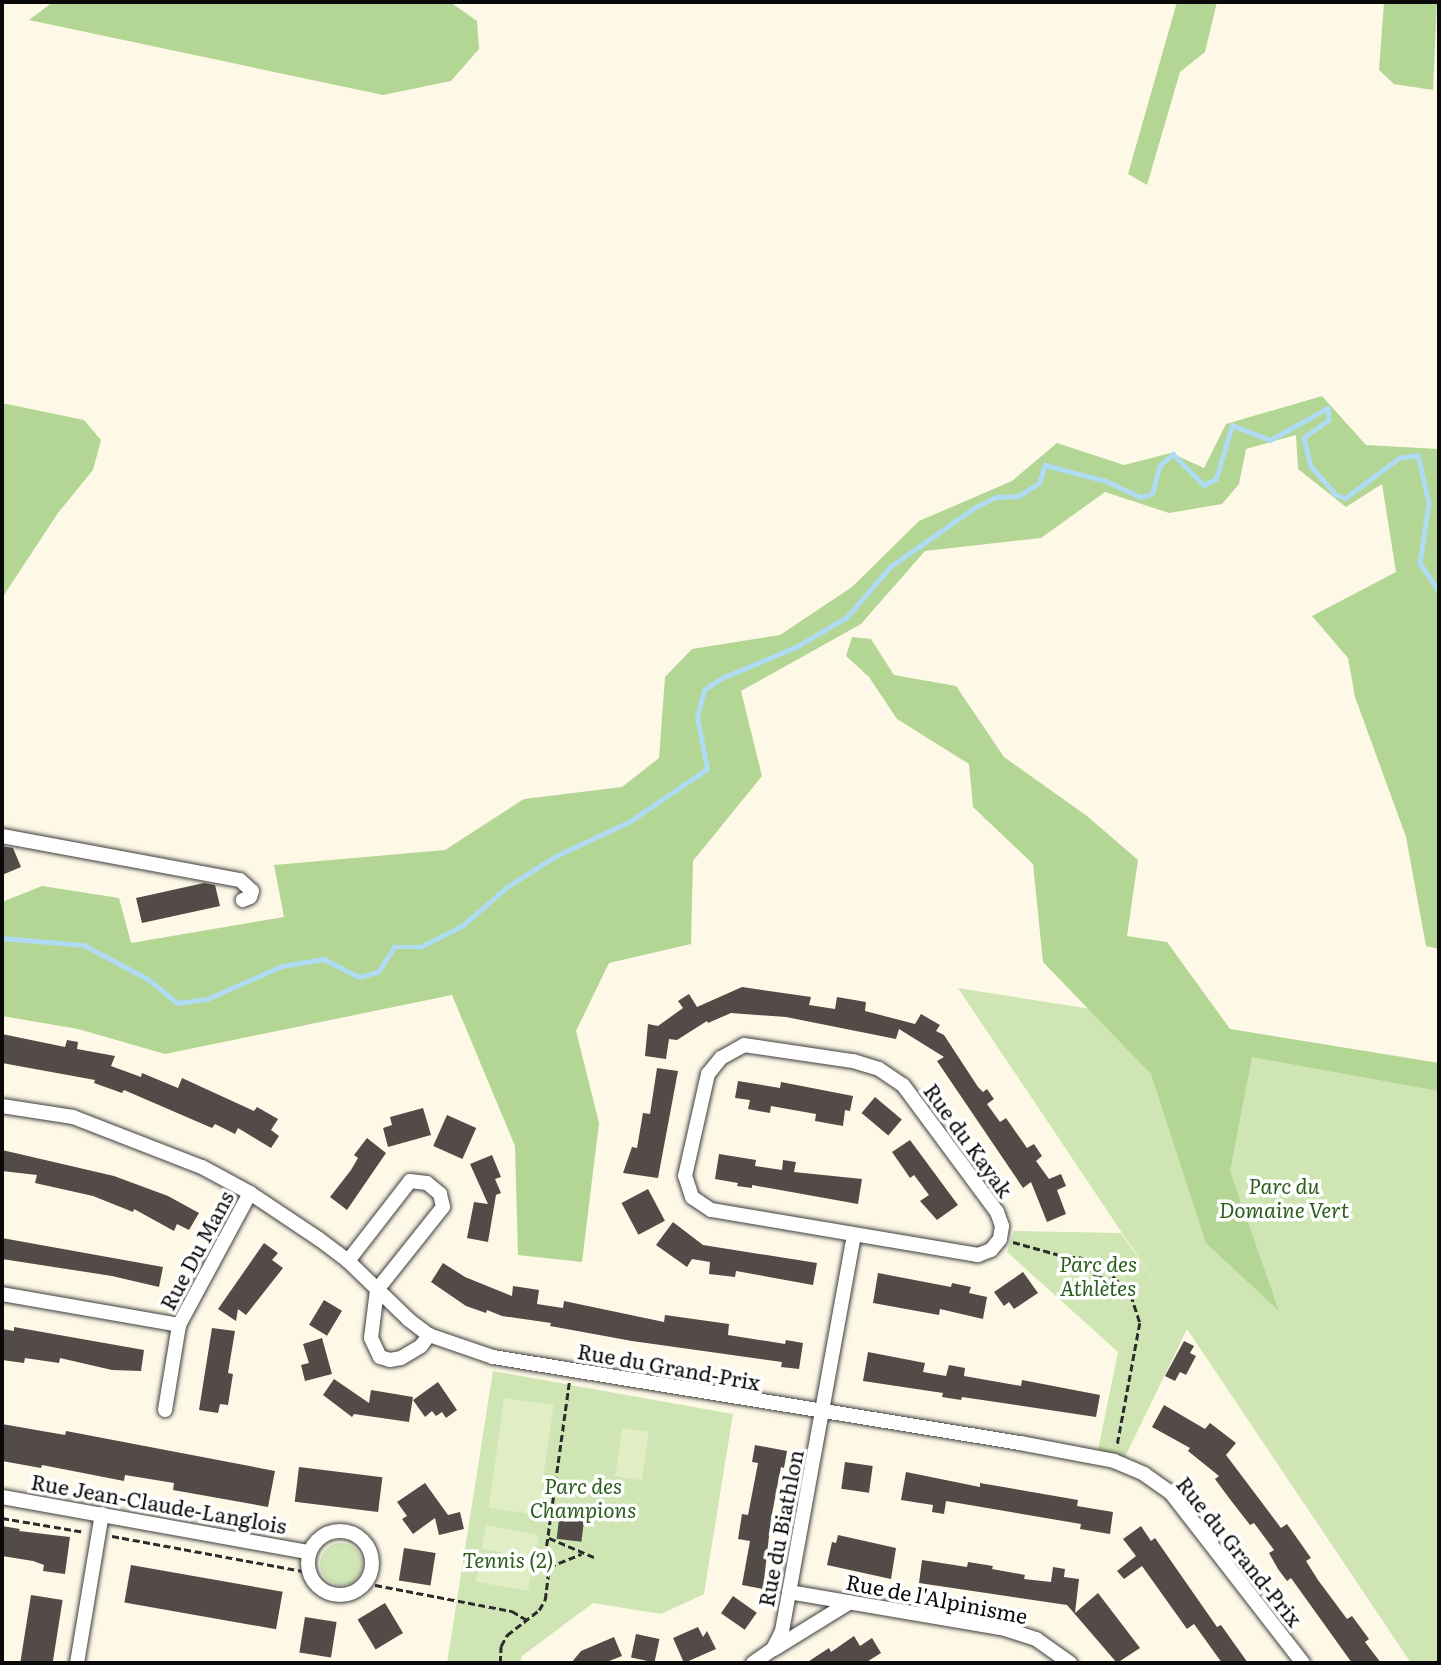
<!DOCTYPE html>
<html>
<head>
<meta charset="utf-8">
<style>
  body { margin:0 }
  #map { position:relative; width:1441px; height:1665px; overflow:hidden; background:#fef9e7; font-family:Literata,serif }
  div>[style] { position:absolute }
  .green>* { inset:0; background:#cfe6b4 }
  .round { border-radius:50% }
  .forest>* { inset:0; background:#b3d694 }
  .pitch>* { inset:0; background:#e0edc5; transform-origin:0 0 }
  .stream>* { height:4.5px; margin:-2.25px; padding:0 2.25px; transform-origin:2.25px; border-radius:2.25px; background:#afdbf3 }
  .building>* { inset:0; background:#524b47; transform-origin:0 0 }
  .path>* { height:2.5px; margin-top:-1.25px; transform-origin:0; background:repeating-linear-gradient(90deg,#2c2c2c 0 7px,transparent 0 10.5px) }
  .roads { filter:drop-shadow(0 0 2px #3d3d3d) drop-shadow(0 0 2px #3d3d3d) }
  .minor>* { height:14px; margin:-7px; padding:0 7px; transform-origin:7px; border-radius:7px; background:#fff }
  .minor>.ring { margin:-7px; padding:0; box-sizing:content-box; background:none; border:14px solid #fff; border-radius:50% }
  span { translate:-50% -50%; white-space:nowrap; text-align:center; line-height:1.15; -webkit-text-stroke:7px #fff; paint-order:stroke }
  .street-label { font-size:21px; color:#0a0a0a }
  .park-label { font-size:21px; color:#2c5e1e; font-style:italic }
  .frame { position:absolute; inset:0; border:4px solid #0a0a0a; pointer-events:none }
</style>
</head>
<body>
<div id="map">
  <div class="green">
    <div style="clip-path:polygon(958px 988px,1439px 1064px,1439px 1663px,1411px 1663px,1187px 1329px,1125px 1457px,1098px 1450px,1118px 1352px,1007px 1252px,1014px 1231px,1121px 1233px,1163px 1294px)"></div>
    <div style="clip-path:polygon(493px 1371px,733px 1414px,704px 1594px,661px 1614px,593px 1603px,522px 1656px,520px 1663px,447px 1663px)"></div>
    <div class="round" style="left:320px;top:1543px;width:42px;height:42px"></div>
  </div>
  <div class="forest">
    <div style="clip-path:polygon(53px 2px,450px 2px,477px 21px,479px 49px,451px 81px,383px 95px,29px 20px)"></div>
    <div style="clip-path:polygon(1177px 2px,1217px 2px,1205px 52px,1180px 72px,1147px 185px,1128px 174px)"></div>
    <div style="clip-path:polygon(1384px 2px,1437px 2px,1433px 90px,1394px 84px,1379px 70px)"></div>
    <div style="clip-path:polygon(1322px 396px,1366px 445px,1439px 449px,1439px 949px,1426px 946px,1406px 837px,1355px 697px,1348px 658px,1312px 616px,1396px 572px,1382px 484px,1346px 507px,1298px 469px,1296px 435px,1246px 449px,1239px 484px,1222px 504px,1169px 513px,1105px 492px,1041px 538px,925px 551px,861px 624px,741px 691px,762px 776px,693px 861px,691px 944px,609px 963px,576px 1031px,599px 1123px,582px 1262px,518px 1255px,515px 1146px,452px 995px,165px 1054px,78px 1029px,2px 1016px,2px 902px,42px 886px,119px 898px,131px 943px,284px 917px,274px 865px,445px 850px,524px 799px,622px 787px,659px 758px,665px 677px,692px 649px,780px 635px,852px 587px,919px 521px,1012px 481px,1057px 443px,1124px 465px,1171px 453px,1204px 468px,1226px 424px)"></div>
    <div style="clip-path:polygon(2px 403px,84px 420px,101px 440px,93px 470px,58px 513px,2px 598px)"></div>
    <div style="clip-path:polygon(852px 637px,871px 639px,894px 675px,956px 686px,1004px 757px,1087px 816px,1138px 860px,1127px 936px,1167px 942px,1230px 1029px,1439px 1063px,1439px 1091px,1252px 1057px,1230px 1171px,1279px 1311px,1206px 1243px,1151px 1074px,1043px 962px,1033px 864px,973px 807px,969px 764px,897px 719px,869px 677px,846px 656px)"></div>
  </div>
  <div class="pitch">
    <div style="left:504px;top:1398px;width:50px;height:111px;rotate:8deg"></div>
    <div style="left:622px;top:1428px;width:27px;height:49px;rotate:8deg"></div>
    <div style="left:486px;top:1525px;width:54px;height:24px;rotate:11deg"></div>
    <div style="left:480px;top:1558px;width:53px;height:24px;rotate:10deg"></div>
  </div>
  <div class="stream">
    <div style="left:2px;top:938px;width:82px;rotate:4.9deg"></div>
    <div style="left:84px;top:945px;width:72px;rotate:28deg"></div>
    <div style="left:148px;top:979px;width:38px;rotate:39deg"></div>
    <div style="left:178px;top:1003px;width:29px;rotate:-8deg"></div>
    <div style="left:207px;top:999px;width:82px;rotate:-23.7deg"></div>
    <div style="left:282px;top:966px;width:43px;rotate:-9.5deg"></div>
    <div style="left:324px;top:959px;width:39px;rotate:27deg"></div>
    <div style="left:359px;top:977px;width:20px;rotate:-15deg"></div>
    <div style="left:378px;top:972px;width:30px;rotate:-57deg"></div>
    <div style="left:394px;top:947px;width:26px"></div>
    <div style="left:420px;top:947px;width:47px;rotate:-26.6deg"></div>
    <div style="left:462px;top:926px;width:60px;rotate:-40.9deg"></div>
    <div style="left:507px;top:887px;width:58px;rotate:-32.3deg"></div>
    <div style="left:556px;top:856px;width:81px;rotate:-25deg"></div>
    <div style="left:629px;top:822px;width:94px;rotate:-34.2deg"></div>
    <div style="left:707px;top:769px;width:53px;rotate:-100.9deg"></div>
    <div style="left:697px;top:717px;width:28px;rotate:-75deg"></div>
    <div style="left:704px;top:690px;width:22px;rotate:-34deg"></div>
    <div style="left:722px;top:678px;width:82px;rotate:-22.8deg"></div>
    <div style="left:798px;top:646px;width:57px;rotate:-30.6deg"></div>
    <div style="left:847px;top:617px;width:67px;rotate:-49.2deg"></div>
    <div style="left:891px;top:566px;width:101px;rotate:-34.9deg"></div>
    <div style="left:974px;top:508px;width:25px;rotate:-27deg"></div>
    <div style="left:996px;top:497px;width:23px;rotate:-2deg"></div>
    <div style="left:1019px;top:496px;width:24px;rotate:-33deg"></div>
    <div style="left:1039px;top:483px;width:19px;rotate:-72deg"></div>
    <div style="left:1045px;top:465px;width:63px;rotate:14.7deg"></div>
    <div style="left:1106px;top:481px;width:38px;rotate:25deg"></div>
    <div style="left:1141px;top:497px;width:11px;rotate:-15deg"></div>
    <div style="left:1152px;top:494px;width:30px;rotate:-75deg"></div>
    <div style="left:1160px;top:465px;width:17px;rotate:-40deg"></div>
    <div style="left:1173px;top:454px;width:44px;rotate:45deg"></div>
    <div style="left:1204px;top:485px;width:13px;rotate:-27deg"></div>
    <div style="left:1216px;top:479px;width:56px;rotate:-73.5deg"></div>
    <div style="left:1232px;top:425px;width:41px;rotate:21.5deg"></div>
    <div style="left:1270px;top:440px;width:66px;rotate:-28.9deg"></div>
    <div style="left:1328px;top:408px;width:12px;rotate:85deg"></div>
    <div style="left:1329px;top:420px;width:31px;rotate:144deg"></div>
    <div style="left:1304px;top:438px;width:29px;rotate:76deg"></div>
    <div style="left:1311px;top:466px;width:37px;rotate:49deg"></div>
    <div style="left:1335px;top:494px;width:11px;rotate:22deg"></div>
    <div style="left:1345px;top:498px;width:67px;rotate:-36.5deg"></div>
    <div style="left:1399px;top:458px;width:19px;rotate:-9deg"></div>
    <div style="left:1418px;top:455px;width:49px;rotate:77.1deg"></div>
    <div style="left:1429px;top:503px;width:61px;rotate:98.5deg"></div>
    <div style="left:1420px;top:563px;width:34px;rotate:56deg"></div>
  </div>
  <div class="building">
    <div style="clip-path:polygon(2px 846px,13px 848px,21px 867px,2px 875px)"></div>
    <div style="clip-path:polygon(204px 883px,215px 885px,220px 906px,142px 923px,136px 898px)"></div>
    <div style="clip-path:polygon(742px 987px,811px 997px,809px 1005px,835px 1009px,837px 997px,866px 1002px,865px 1011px,915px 1024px,921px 1014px,940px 1025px,936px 1031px,944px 1035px,978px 1087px,983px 1092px,987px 1089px,994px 1099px,987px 1104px,1000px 1122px,1006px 1118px,1027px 1148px,1034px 1144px,1042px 1156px,1036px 1161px,1049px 1179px,1061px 1174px,1066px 1186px,1057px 1190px,1066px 1214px,1047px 1222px,1031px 1182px,1023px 1188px,937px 1061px,944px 1057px,899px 1029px,896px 1039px,786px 1017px,731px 1013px,708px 1023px,707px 1021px,677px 1040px,669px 1039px,666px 1059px,645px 1056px,648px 1024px,658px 1026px,683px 1008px,678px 1001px,689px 994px,697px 1007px)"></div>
    <div style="clip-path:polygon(2px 1034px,65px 1047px,67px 1040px,78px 1042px,77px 1049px,115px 1056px,111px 1066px,141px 1077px,142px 1073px,178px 1088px,182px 1078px,254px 1111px,257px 1107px,278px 1119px,271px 1130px,279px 1136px,271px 1148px,238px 1128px,235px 1134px,215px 1124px,212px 1128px,124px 1090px,122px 1093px,94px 1083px,95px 1080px,2px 1063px)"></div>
    <div style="clip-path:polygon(657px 1068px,678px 1071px,658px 1178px,623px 1173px,632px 1147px,637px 1148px,643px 1113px,650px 1114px)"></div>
    <div style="clip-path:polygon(738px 1081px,780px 1088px,781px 1082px,853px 1096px,850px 1111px,845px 1110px,843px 1126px,815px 1121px,816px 1114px,771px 1106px,770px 1113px,748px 1109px,750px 1100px,735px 1098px)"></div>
    <div style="left:875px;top:1097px;width:35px;height:21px;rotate:40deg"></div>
    <div style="clip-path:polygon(423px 1108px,431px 1135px,388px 1147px,383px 1128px,392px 1125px,390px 1117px)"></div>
    <div style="left:447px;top:1115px;width:32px;height:34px;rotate:24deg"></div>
    <div style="clip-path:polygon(367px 1138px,386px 1153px,347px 1210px,330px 1197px,351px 1170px,358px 1158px,354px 1155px)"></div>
    <div style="clip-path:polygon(910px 1140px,958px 1205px,937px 1220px,920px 1201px,929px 1195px,914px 1175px,910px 1178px,892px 1152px)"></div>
    <div style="clip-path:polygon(2px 1150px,114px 1176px,168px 1196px,199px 1213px,189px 1230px,177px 1224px,174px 1231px,134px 1209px,133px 1212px,93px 1196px,35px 1183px,37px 1175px,2px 1171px)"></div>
    <div style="clip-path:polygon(719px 1154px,756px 1160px,755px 1166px,782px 1170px,783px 1160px,796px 1162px,794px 1172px,862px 1179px,858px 1204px,752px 1185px,752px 1188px,737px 1186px,738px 1183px,715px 1179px)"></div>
    <div style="clip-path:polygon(492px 1155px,501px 1177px,495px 1179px,501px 1193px,496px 1195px,488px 1242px,467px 1238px,474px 1202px,488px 1204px,470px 1164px)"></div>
    <div style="left:648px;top:1189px;width:36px;height:30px;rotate:62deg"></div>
    <div style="clip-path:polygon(673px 1222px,703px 1245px,817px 1263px,813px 1285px,736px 1271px,735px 1277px,709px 1274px,710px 1262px,692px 1259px,687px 1267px,656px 1245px)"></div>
    <div style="clip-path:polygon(2px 1238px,163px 1267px,159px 1287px,112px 1276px,2px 1259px)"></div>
    <div style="clip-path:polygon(264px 1243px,278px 1253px,272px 1260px,283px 1268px,246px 1315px,238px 1309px,236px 1321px,218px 1309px)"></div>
    <div style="clip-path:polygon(443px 1263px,465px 1277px,512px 1296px,513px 1286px,539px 1290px,537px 1304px,563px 1308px,564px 1301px,664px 1322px,665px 1315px,729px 1324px,728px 1335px,785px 1344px,786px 1340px,803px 1343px,799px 1369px,781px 1367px,782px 1362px,632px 1341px,550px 1326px,551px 1323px,502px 1316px,487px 1310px,486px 1313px,466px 1306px,431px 1282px)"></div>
    <div style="clip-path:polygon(1023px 1272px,1038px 1293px,1014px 1309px,1009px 1302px,1004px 1306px,994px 1292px)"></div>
    <div style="clip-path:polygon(878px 1273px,951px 1287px,952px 1283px,971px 1287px,969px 1293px,987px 1297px,983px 1319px,940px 1309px,939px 1315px,873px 1303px)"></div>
    <div style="left:324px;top:1300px;width:21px;height:29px;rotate:31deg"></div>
    <div style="clip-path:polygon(14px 1327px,144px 1350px,141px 1371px,112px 1370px,60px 1358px,59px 1363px,25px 1358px,24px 1363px,2px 1360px,2px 1329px,14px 1331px)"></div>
    <div style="clip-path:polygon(212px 1328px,235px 1331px,228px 1373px,233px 1374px,228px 1405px,220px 1404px,218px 1413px,199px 1410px)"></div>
    <div style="clip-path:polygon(322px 1338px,332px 1374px,305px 1381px,301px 1365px,309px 1363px,303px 1344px)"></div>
    <div style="clip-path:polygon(1184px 1341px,1194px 1346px,1190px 1353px,1196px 1356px,1186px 1375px,1180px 1372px,1175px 1381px,1165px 1376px)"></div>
    <div style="clip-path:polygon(868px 1352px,925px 1363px,923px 1372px,946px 1376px,949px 1365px,965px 1368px,964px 1376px,1021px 1386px,1022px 1380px,1100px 1395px,1096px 1417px,962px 1397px,961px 1400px,942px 1397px,943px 1393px,863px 1381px)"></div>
    <div style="clip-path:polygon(334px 1379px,369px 1403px,371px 1390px,413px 1397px,409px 1422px,354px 1414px,352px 1417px,323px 1395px)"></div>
    <div style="clip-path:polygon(438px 1382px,457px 1410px,446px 1418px,442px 1412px,436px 1416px,432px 1411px,425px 1417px,413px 1400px)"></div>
    <div style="clip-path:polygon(1164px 1405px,1205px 1429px,1210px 1423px,1236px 1443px,1226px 1455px,1281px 1528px,1287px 1524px,1311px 1558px,1306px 1561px,1318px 1580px,1347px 1619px,1352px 1616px,1369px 1639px,1365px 1642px,1381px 1663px,1352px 1663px,1291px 1578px,1287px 1581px,1278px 1569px,1269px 1553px,1274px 1550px,1254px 1523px,1250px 1525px,1229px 1498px,1215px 1479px,1219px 1476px,1188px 1451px,1190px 1448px,1152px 1427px)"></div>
    <div style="clip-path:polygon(2px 1424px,65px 1435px,66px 1431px,275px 1471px,268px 1507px,173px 1490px,174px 1483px,125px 1475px,124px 1481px,42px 1465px,41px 1468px,2px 1461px)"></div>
    <div style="clip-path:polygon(755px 1445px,787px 1451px,784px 1468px,781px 1467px,771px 1519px,763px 1589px,742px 1585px,750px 1541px,738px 1539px,742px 1514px,748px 1515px,758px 1463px,752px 1462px)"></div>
    <div style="left:845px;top:1462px;width:28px;height:27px;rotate:8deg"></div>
    <div style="left:299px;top:1467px;width:84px;height:35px;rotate:7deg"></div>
    <div style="clip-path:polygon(906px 1472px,980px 1487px,980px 1483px,1078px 1500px,1077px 1506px,1113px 1512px,1110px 1534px,1080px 1529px,1081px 1524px,946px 1501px,944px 1514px,932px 1512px,933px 1505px,901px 1500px)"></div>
    <div style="clip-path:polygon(425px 1483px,448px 1515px,460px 1512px,464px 1529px,439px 1535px,435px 1518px,413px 1534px,402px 1519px,407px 1516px,397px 1502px)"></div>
    <div style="left:560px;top:1511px;width:25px;height:28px;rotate:7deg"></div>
    <div style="clip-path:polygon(2px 1526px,20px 1529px,19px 1531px,70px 1537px,65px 1574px,43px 1571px,44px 1565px,33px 1561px,2px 1556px)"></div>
    <div style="clip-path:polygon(1141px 1526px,1151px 1541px,1155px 1538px,1217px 1627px,1221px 1625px,1248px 1663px,1222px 1663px,1194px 1624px,1187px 1629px,1142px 1566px,1124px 1579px,1117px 1571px,1136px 1556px,1123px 1539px)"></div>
    <div style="clip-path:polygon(838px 1535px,896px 1548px,891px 1579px,827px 1565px,832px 1542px,836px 1543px)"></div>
    <div style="left:404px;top:1548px;width:32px;height:33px;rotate:9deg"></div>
    <div style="clip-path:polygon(922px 1560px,967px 1567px,968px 1562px,993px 1566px,992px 1569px,1025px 1575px,1024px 1579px,1051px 1582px,1053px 1567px,1065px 1569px,1064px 1577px,1079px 1579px,1075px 1613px,1098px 1593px,1140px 1648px,1117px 1663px,1067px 1605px,919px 1583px)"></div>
    <div style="left:131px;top:1565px;width:154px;height:38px;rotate:10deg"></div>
    <div style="left:31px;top:1595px;width:32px;height:69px;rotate:9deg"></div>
    <div style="left:733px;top:1596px;width:29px;height:21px;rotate:35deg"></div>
    <div style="left:385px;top:1603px;width:35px;height:32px;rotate:59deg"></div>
    <div style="left:305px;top:1617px;width:32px;height:36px;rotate:9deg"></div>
    <div style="clip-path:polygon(698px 1627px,703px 1637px,707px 1631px,716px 1649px,684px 1663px,673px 1638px)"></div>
    <div style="left:636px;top:1634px;width:24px;height:24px;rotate:12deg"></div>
    <div style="clip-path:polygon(854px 1636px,860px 1646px,872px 1638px,881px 1653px,865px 1663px,806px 1663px,829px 1648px,831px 1652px)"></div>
    <div style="clip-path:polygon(614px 1637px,622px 1656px,604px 1663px,571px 1663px,581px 1651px)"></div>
  </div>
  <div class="path">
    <div style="left:1013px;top:1242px;width:56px;rotate:15.5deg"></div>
    <div style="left:1067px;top:1257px;width:38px;rotate:32deg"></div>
    <div style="left:1099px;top:1277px;width:18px;rotate:9deg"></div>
    <div style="left:1117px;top:1280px;width:21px;rotate:47deg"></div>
    <div style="left:1131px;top:1295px;width:29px;rotate:72deg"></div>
    <div style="left:1140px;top:1323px;width:126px;rotate:100.5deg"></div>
    <div style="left:1068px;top:1257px;width:11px"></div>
    <div style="left:1079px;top:1257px;width:29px;rotate:25deg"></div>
    <div style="left:1105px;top:1269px;width:16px;rotate:43deg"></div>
    <div style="left:2px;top:1518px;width:84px;rotate:9.6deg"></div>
    <div style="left:112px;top:1536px;width:199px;rotate:10.4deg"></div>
    <div style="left:549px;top:1538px;width:49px;rotate:22.9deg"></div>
    <div style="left:549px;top:1567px;width:35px;rotate:-22deg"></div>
    <div style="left:365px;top:1583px;width:150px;rotate:10.8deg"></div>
    <div style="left:512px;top:1611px;width:17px;rotate:31deg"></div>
    <div style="left:500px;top:1663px;width:17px;rotate:-87deg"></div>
    <div style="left:501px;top:1646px;width:13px;rotate:-61deg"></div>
    <div style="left:507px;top:1635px;width:41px;rotate:-38deg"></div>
    <div style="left:539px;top:1610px;width:12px;rotate:-59deg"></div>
    <div style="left:545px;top:1600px;width:33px;rotate:-83deg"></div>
    <div style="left:549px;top:1567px;width:12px;rotate:-110deg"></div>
    <div style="left:545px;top:1556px;width:175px;rotate:-82.1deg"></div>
  </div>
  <div class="roads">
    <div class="minor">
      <div style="left:2px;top:836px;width:242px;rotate:10.5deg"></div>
      <div style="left:240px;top:880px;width:16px;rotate:43deg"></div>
      <div style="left:252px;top:891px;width:6px;rotate:108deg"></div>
      <div style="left:250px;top:897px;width:8px;rotate:157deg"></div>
      <div style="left:744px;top:1045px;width:110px;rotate:8.4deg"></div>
      <div style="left:853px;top:1061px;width:27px;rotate:17deg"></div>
      <div style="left:879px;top:1069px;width:29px;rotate:34deg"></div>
      <div style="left:903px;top:1085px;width:158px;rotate:53.5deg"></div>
      <div style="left:997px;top:1212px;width:15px;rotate:70deg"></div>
      <div style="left:1002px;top:1226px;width:13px;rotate:99deg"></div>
      <div style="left:1000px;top:1239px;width:14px;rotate:129deg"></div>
      <div style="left:991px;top:1250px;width:14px;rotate:159deg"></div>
      <div style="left:978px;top:1255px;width:271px;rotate:-170.4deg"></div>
      <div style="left:711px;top:1210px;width:23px;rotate:-146deg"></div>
      <div style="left:692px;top:1197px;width:22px;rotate:-108deg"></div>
      <div style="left:685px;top:1176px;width:105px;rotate:-77.3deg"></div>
      <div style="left:708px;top:1074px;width:21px;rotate:-51deg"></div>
      <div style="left:721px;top:1058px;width:26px;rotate:-29deg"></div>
      <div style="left:2px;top:1106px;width:72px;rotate:8.8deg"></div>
      <div style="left:73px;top:1117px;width:138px;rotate:21.2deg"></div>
      <div style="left:202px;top:1167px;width:55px;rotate:28.4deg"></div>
      <div style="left:250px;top:1193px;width:83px;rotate:33.7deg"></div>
      <div style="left:319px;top:1239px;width:36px;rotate:37deg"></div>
      <div style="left:348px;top:1261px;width:85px;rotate:44deg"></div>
      <div style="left:409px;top:1320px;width:25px;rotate:37deg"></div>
      <div style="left:429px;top:1335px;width:68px;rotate:19deg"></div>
      <div style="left:493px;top:1357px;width:534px;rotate:9.27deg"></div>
      <div style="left:1020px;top:1443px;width:96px;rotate:10.8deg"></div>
      <div style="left:1114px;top:1461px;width:33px;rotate:23deg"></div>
      <div style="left:1144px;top:1474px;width:33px;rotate:35deg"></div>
      <div style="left:1171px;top:1493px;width:215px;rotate:52.2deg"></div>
      <div style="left:348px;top:1261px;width:101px;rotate:-52.2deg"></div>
      <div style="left:410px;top:1181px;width:17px;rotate:7deg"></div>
      <div style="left:427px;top:1183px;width:17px;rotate:40deg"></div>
      <div style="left:440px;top:1194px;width:13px;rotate:77deg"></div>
      <div style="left:443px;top:1207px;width:106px;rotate:128.5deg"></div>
      <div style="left:377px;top:1290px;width:48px;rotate:97.1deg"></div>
      <div style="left:371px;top:1338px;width:21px;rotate:65deg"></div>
      <div style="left:380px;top:1357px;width:10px;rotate:17deg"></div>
      <div style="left:390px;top:1360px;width:11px;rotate:-10deg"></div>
      <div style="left:401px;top:1358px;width:23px;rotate:-31deg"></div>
      <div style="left:421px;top:1346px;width:14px;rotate:-54deg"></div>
      <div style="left:2px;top:1294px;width:180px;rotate:9.9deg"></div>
      <div style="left:165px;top:1410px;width:86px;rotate:-80.6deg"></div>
      <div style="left:179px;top:1325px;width:150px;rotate:-61.7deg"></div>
      <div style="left:2px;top:1497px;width:312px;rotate:10.2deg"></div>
      <div class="ring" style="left:308px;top:1531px;width:50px;height:50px"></div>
      <div style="left:789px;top:1592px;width:219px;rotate:9.7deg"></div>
      <div style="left:1005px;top:1629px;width:33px;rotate:18deg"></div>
      <div style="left:1036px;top:1639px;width:42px;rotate:35.2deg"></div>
      <div style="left:774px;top:1649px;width:89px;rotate:-31.7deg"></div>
      <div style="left:77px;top:1663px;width:151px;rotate:-80.5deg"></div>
      <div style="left:753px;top:1663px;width:24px;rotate:-35deg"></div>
      <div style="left:773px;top:1649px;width:20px;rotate:-63deg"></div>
      <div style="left:782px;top:1631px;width:402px;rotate:-79.7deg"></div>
    </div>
  </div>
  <div class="street-label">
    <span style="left:969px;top:1140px;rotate:54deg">Rue du Kayak</span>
    <span style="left:196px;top:1250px;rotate:-62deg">Rue Du Mans</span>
    <span style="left:669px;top:1366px;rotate:10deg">Rue du Grand-Prix</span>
    <span style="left:159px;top:1503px;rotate:10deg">Rue Jean-Claude-Langlois</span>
    <span style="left:780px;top:1528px;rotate:-79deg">Rue du Biathlon</span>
    <span style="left:1240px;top:1551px;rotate:51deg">Rue du Grand-Prix</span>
    <span style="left:937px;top:1598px;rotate:11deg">Rue de l'Alpinisme</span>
  </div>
  <div class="park-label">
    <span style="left:1284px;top:1197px">Parc du<br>Domaine Vert</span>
    <span style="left:1098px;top:1275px">Parc des<br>Athlètes</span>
    <span style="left:583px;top:1497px">Parc des<br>Champions</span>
    <span style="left:508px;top:1559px">Tennis (2)</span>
  </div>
  <div class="frame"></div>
</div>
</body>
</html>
